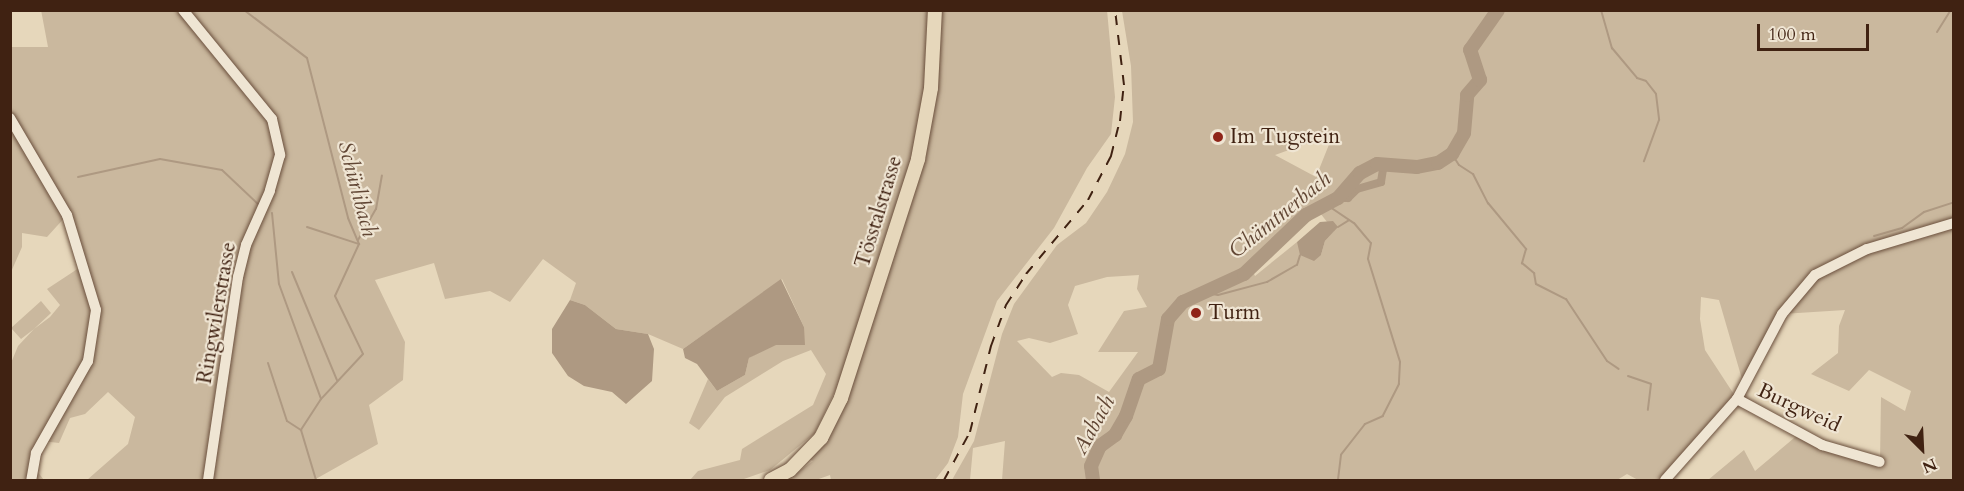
<!DOCTYPE html>
<html>
<head>
<meta charset="utf-8">
<style>
  body { margin:0 }
  #map { position:relative; width:1964px; height:491px; overflow:hidden; background:#e6d7bb; font-family:Cardo,serif }
  div>[style] { position:absolute }
  .green>* { inset:0; background:#cab89e }
  .water>* { inset:0; background:#ae9982 }
  .stream>* { height:2px; margin:-1px; padding:0 1px; transform-origin:1px; border-radius:1px; background:#ae9982 }
  .canal>* { height:8px; margin:-4px; padding:0 4px; transform-origin:4px; border-radius:4px; background:#ae9982 }
  .river>* { height:14px; margin:-7px; padding:0 7px; transform-origin:7px; border-radius:7px; background:#ae9982 }
  .roads { filter:drop-shadow(0 0 2px #6a4f3c) drop-shadow(0 0 2px #6a4f3c) }
  .minor>* { height:10px; margin:-5px; padding:0 5px; transform-origin:5px; border-radius:5px; background:#efe5d3 }
  .major>* { height:14px; margin:-7px; padding:0 7px; transform-origin:7px; border-radius:7px; background:#e6d7bb }
  .rail>* { height:2px; margin-top:-1px; transform-origin:0; background:repeating-linear-gradient(90deg,#402212 0 10px,transparent 0 20px) }
  .dots>* { width:16px; height:16px; translate:-50% -50%; box-sizing:border-box; border:3px solid #efe5d3; border-radius:50% }
  span { translate:-50% -50%; white-space:nowrap; text-align:center; line-height:1.15; -webkit-text-stroke:4.5px #efe5d3; paint-order:stroke }
  .poi-label { font-size:21px; color:#402212 }
  .left { translate:0 -50%; text-align:left }
  .street-label { font-size:21px; color:#402212 }
  .water-label { font-size:22px; color:#614634; font-style:italic }
  .frame { position:absolute; inset:0; border:12px solid #402212; pointer-events:none }
  .north { position:absolute; left:1892px; top:419px; width:60px; height:60px; -webkit-text-stroke:4px #efe5d3; paint-order:stroke; rotate:156deg; font-size:16px; font-weight:700; line-height:24px; text-align:center; color:#402212 }
  .north::after { content:''; display:block; margin:auto; width:21px; height:27px; background:#402212; clip-path:polygon(50% 0,100% 100%,50% 72%,0 100%) }
  .scale { position:absolute; left:1757px; top:24px; width:112px; height:27px; box-sizing:border-box; border:3px solid #402212; border-top:0; padding-left:8px; font-size:18px; line-height:21px; white-space:nowrap; color:#402212; -webkit-text-stroke:4px #efe5d3; paint-order:stroke }
</style>
</head>
<body>
<div id="map">
  <div class="green">
    <div style="clip-path:polygon(41px 10px,1107px 10px,1115px 97px,1111px 134px,1087px 168px,1054px 228px,997px 301px,963px 394px,958px 437px,948px 463px,935px 480px,831px 480px,830px 475px,816px 480px,787px 480px,813px 461px,804px 457px,841px 398px,836px 389px,815px 433px,770px 470px,741px 480px,690px 480px,698px 471px,740px 460px,742px 449px,813px 405px,826px 374px,811px 350px,783px 361px,725px 397px,699px 430px,689px 423px,708px 379px,717px 391px,745px 375px,749px 358px,804px 327px,782px 279px,683px 349px,648px 334px,616px 329px,585px 305px,570px 300px,576px 283px,543px 259px,510px 302px,490px 291px,445px 299px,434px 263px,375px 280px,405px 342px,403px 380px,369px 405px,378px 444px,314px 480px,87px 480px,128px 444px,135px 417px,108px 392px,85px 414px,70px 418px,59px 443px,42px 441px,33px 466px,44px 480px,11px 480px,11px 363px,18px 346px,34px 329px,21px 339px,11px 328px,41px 301px,51px 313px,34px 329px,50px 317px,60px 305px,47px 289px,82px 266px,67px 215px,47px 237px,22px 233px,22px 247px,11px 272px,10px 47px,48px 47px)"></div>
    <div style="clip-path:polygon(evenodd,1122px 11px,1953px 11px,1953px 480px,1708px 480px,1744px 450px,1755px 471px,1800px 433px,1880px 461px,1881px 397px,1905px 411px,1911px 391px,1869px 370px,1849px 391px,1811px 374px,1838px 353px,1839px 326px,1845px 310px,1782px 314px,1744px 386px,1719px 300px,1701px 297px,1700px 319px,1705px 350px,1737px 399px,1665px 480px,1638px 480px,1627px 474px,1617px 480px,1002px 480px,1005px 441px,973px 448px,970px 480px,952px 480px,974px 441px,1002px 334px,1014px 304px,1057px 245px,1086px 223px,1107px 192px,1125px 154px,1133px 122px,1131px 66px,1122px 11px,1332px 137px,1316px 177px,1275px 155px,1311px 142px,1332px 137px,1122px 11px,1317px 209px,1334px 231px,1325px 241px,1321px 255px,1297px 242px,1255px 276px,1251px 267px,1299px 219px,1317px 209px,1122px 11px,1139px 275px,1137px 289px,1147px 307px,1124px 311px,1098px 352px,1138px 352px,1109px 392px,1079px 375px,1061px 373px,1052px 377px,1017px 341px,1029px 338px,1050px 343px,1078px 334px,1068px 305px,1075px 286px,1107px 277px,1139px 275px)"></div>
  </div>
  <div class="water">
    <div style="clip-path:polygon(1333px 221px,1338px 227px,1325px 241px,1321px 255px,1314px 261px,1300px 255px,1297px 242px,1320px 222px)"></div>
    <div style="clip-path:polygon(781px 279px,804px 327px,805px 345px,776px 345px,749px 358px,745px 375px,717px 391px,697px 364px,685px 358px,683px 349px)"></div>
    <div style="clip-path:polygon(570px 300px,585px 305px,616px 329px,648px 334px,654px 349px,652px 381px,626px 404px,612px 392px,584px 386px,568px 376px,552px 353px,552px 329px)"></div>
  </div>
  <div class="stream">
    <div style="left:244px;top:10px;width:79px;rotate:37.3deg"></div>
    <div style="left:307px;top:58px;width:165px;rotate:75.6deg"></div>
    <div style="left:348px;top:218px;width:28px;rotate:67deg"></div>
    <div style="left:359px;top:244px;width:57px;rotate:114.8deg"></div>
    <div style="left:335px;top:296px;width:64px;rotate:64.2deg"></div>
    <div style="left:363px;top:354px;width:62px;rotate:133deg"></div>
    <div style="left:321px;top:399px;width:37px;rotate:123deg"></div>
    <div style="left:301px;top:430px;width:52px;rotate:73.3deg"></div>
    <div style="left:1601px;top:10px;width:40px;rotate:74deg"></div>
    <div style="left:1612px;top:48px;width:39px;rotate:50deg"></div>
    <div style="left:1637px;top:78px;width:9px;rotate:18deg"></div>
    <div style="left:1646px;top:81px;width:16px;rotate:52deg"></div>
    <div style="left:1656px;top:94px;width:26px;rotate:83deg"></div>
    <div style="left:1659px;top:120px;width:44px;rotate:110.1deg"></div>
    <div style="left:1937px;top:32px;width:26px;rotate:-58deg"></div>
    <div style="left:1452px;top:154px;width:13px;rotate:58deg"></div>
    <div style="left:1459px;top:165px;width:17px;rotate:33deg"></div>
    <div style="left:1473px;top:174px;width:33px;rotate:63deg"></div>
    <div style="left:1488px;top:203px;width:60px;rotate:50.4deg"></div>
    <div style="left:1526px;top:249px;width:15px;rotate:106deg"></div>
    <div style="left:1522px;top:263px;width:16px;rotate:40deg"></div>
    <div style="left:1534px;top:273px;width:11px;rotate:80deg"></div>
    <div style="left:1536px;top:284px;width:34px;rotate:27deg"></div>
    <div style="left:1566px;top:299px;width:74px;rotate:56.5deg"></div>
    <div style="left:1607px;top:361px;width:14px;rotate:34deg"></div>
    <div style="left:78px;top:177px;width:84px;rotate:-12.4deg"></div>
    <div style="left:160px;top:159px;width:63px;rotate:10.1deg"></div>
    <div style="left:222px;top:170px;width:50px;rotate:43.4deg"></div>
    <div style="left:1327px;top:205px;width:32px;rotate:34deg"></div>
    <div style="left:1354px;top:223px;width:26px;rotate:50deg"></div>
    <div style="left:1371px;top:243px;width:16px;rotate:101deg"></div>
    <div style="left:1368px;top:259px;width:108px;rotate:72.7deg"></div>
    <div style="left:1400px;top:362px;width:22px;rotate:93deg"></div>
    <div style="left:1399px;top:384px;width:36px;rotate:117deg"></div>
    <div style="left:1383px;top:416px;width:20px;rotate:156deg"></div>
    <div style="left:1365px;top:424px;width:39px;rotate:128deg"></div>
    <div style="left:1341px;top:455px;width:25px;rotate:97deg"></div>
    <div style="left:272px;top:213px;width:71px;rotate:84.4deg"></div>
    <div style="left:279px;top:284px;width:122px;rotate:69.9deg"></div>
    <div style="left:307px;top:227px;width:55px;rotate:18.1deg"></div>
    <div style="left:1338px;top:227px;width:13px;rotate:-32deg"></div>
    <div style="left:1874px;top:236px;width:29px;rotate:-16deg"></div>
    <div style="left:1902px;top:228px;width:27px;rotate:-36deg"></div>
    <div style="left:1924px;top:212px;width:32px;rotate:-18deg"></div>
    <div style="left:358px;top:240px;width:36px;rotate:-60deg"></div>
    <div style="left:376px;top:209px;width:34px;rotate:-80deg"></div>
    <div style="left:292px;top:272px;width:117px;rotate:67.4deg"></div>
    <div style="left:1207px;top:293px;width:11px;rotate:10deg"></div>
    <div style="left:1218px;top:295px;width:51px;rotate:-14.9deg"></div>
    <div style="left:1267px;top:282px;width:34px;rotate:-30deg"></div>
    <div style="left:1297px;top:265px;width:10px;rotate:-73deg"></div>
    <div style="left:268px;top:363px;width:61px;rotate:71.9deg"></div>
    <div style="left:287px;top:421px;width:17px;rotate:33deg"></div>
    <div style="left:1628px;top:376px;width:24px;rotate:19deg"></div>
    <div style="left:1651px;top:384px;width:26px;rotate:97deg"></div>
  </div>
  <div class="canal">
    <div style="left:1338px;top:198px;width:10px"></div>
    <div style="left:1348px;top:198px;width:13px;rotate:-45deg"></div>
    <div style="left:1357px;top:189px;width:25px;rotate:-16deg"></div>
    <div style="left:1381px;top:182px;width:18px;rotate:-81deg"></div>
  </div>
  <div class="river">
    <div style="left:1093px;top:480px;width:14px;rotate:-98deg"></div>
    <div style="left:1091px;top:466px;width:22px;rotate:-66deg"></div>
    <div style="left:1100px;top:446px;width:19px;rotate:-36deg"></div>
    <div style="left:1115px;top:435px;width:22px;rotate:-60deg"></div>
    <div style="left:1126px;top:416px;width:39px;rotate:-71deg"></div>
    <div style="left:1139px;top:379px;width:22px;rotate:-27deg"></div>
    <div style="left:1159px;top:369px;width:51px;rotate:-79.8deg"></div>
    <div style="left:1168px;top:319px;width:23px;rotate:-49deg"></div>
    <div style="left:1183px;top:302px;width:67px;rotate:-24.7deg"></div>
    <div style="left:1244px;top:274px;width:86px;rotate:-43.6deg"></div>
    <div style="left:1306px;top:215px;width:36px;rotate:-28deg"></div>
    <div style="left:1338px;top:198px;width:33px;rotate:-49deg"></div>
    <div style="left:1360px;top:173px;width:19px;rotate:-28deg"></div>
    <div style="left:1377px;top:164px;width:40px;rotate:4.3deg"></div>
    <div style="left:1417px;top:167px;width:21px;rotate:-11deg"></div>
    <div style="left:1438px;top:163px;width:17px;rotate:-33deg"></div>
    <div style="left:1452px;top:154px;width:24px;rotate:-60deg"></div>
    <div style="left:1464px;top:133px;width:38px;rotate:-85deg"></div>
    <div style="left:1467px;top:95px;width:20px;rotate:-49deg"></div>
    <div style="left:1480px;top:80px;width:32px;rotate:-108deg"></div>
    <div style="left:1470px;top:50px;width:49px;rotate:-55deg"></div>
  </div>
  <div class="roads">
    <div class="minor">
      <div style="left:183px;top:10px;width:141px;rotate:50.8deg"></div>
      <div style="left:272px;top:119px;width:37px;rotate:77deg"></div>
      <div style="left:280px;top:155px;width:37px;rotate:106deg"></div>
      <div style="left:270px;top:191px;width:59px;rotate:114deg"></div>
      <div style="left:246px;top:245px;width:33px;rotate:104deg"></div>
      <div style="left:238px;top:277px;width:205px;rotate:98.4deg"></div>
      <div style="left:10px;top:118px;width:113px;rotate:59.6deg"></div>
      <div style="left:67px;top:215px;width:99px;rotate:73deg"></div>
      <div style="left:96px;top:310px;width:52px;rotate:98.9deg"></div>
      <div style="left:88px;top:361px;width:106px;rotate:119.5deg"></div>
      <div style="left:36px;top:453px;width:27px;rotate:100deg"></div>
      <div style="left:1737px;top:399px;width:97px;rotate:28.4deg"></div>
      <div style="left:1822px;top:445px;width:60px;rotate:16.3deg"></div>
      <div style="left:1665px;top:480px;width:108px;rotate:-48.4deg"></div>
      <div style="left:1737px;top:399px;width:96px;rotate:-62.1deg"></div>
      <div style="left:1782px;top:314px;width:51px;rotate:-49.8deg"></div>
      <div style="left:1815px;top:275px;width:58px;rotate:-26.6deg"></div>
      <div style="left:1867px;top:249px;width:91px;rotate:-16.6deg"></div>
    </div>
    <div class="major">
      <div style="left:771px;top:480px;width:21px;rotate:-28deg"></div>
      <div style="left:790px;top:470px;width:45px;rotate:-45.9deg"></div>
      <div style="left:821px;top:438px;width:45px;rotate:-63.4deg"></div>
      <div style="left:841px;top:398px;width:251px;rotate:-72.1deg"></div>
      <div style="left:918px;top:159px;width:72px;rotate:-79.6deg"></div>
      <div style="left:931px;top:88px;width:78px;rotate:-87.1deg"></div>
    </div>
  </div>
  <div class="rail">
    <div style="left:944px;top:480px;width:55px;rotate:-61.6deg"></div>
    <div style="left:970px;top:432px;width:89px;rotate:-76.3deg"></div>
    <div style="left:991px;top:346px;width:44px;rotate:-69.9deg"></div>
    <div style="left:1006px;top:305px;width:37px;rotate:-57deg"></div>
    <div style="left:1026px;top:274px;width:97px;rotate:-50deg"></div>
    <div style="left:1088px;top:200px;width:50px;rotate:-62.4deg"></div>
    <div style="left:1111px;top:156px;width:36px;rotate:-76deg"></div>
    <div style="left:1120px;top:121px;width:36px;rotate:-84deg"></div>
    <div style="left:1124px;top:85px;width:76px;rotate:-96.8deg"></div>
  </div>
  <div class="dots">
    <div style="left:1218px;top:137px;background:#8f2418"></div>
    <div style="left:1196px;top:313px;background:#8f2418"></div>
  </div>
  <div class="poi-label">
    <span class="left" style="left:1230px;top:137px">Im Tugstein</span>
    <span class="left" style="left:1208px;top:313px">Turm</span>
  </div>
  <div class="street-label">
    <span style="left:879px;top:212px;rotate:-73deg">Tösstalstrasse</span>
    <span style="left:217px;top:313px;rotate:-80deg">Ringwilerstrasse</span>
    <span style="left:1799px;top:408px;rotate:25deg">Burgweid</span>
  </div>
  <div class="water-label">
    <span style="left:357px;top:189px;rotate:75deg">Schürlibach</span>
    <span style="left:1280px;top:215px;rotate:-39deg">Chämtnerbach</span>
    <span style="left:1094px;top:425px;rotate:-61deg">Aabach</span>
  </div>
  <div class="frame"></div>
  <div class="north">N</div>
  <div class="scale">100 m</div>
</div>
</body>
</html>
